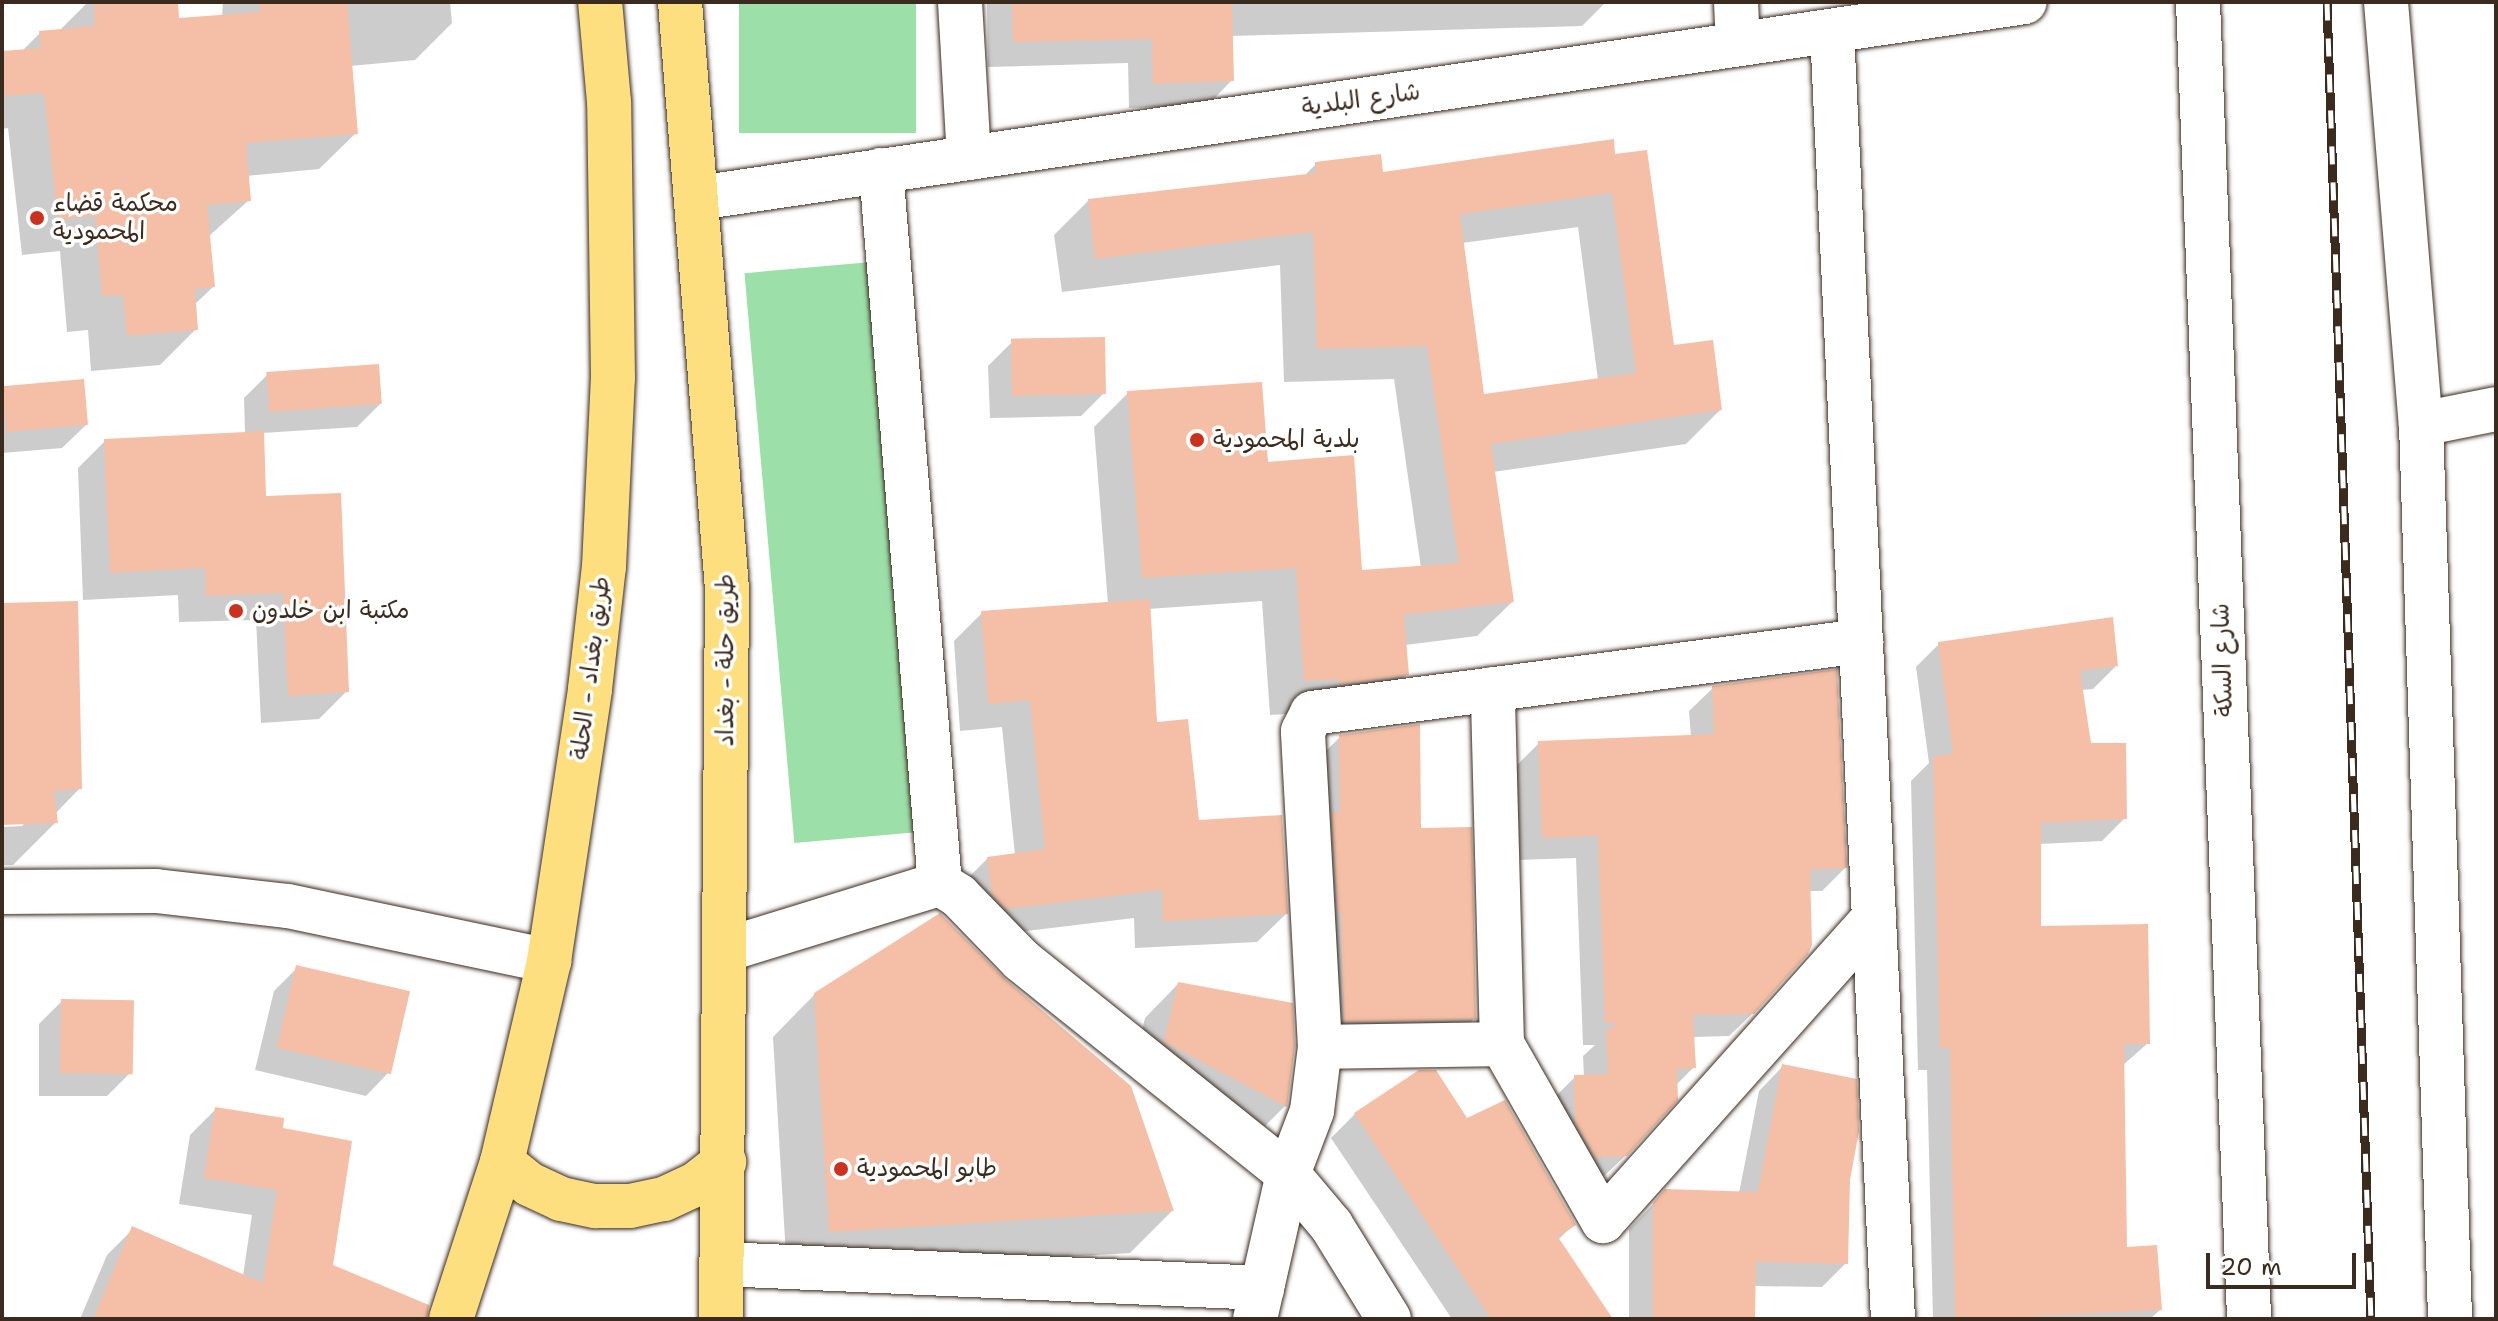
<!DOCTYPE html>
<html>
<head>
<meta charset="utf-8">
<style>
  body { margin:0 }
  #map { position:relative; width:2498px; height:1321px; overflow:hidden; background:#fff; font-family:"Shantell Sans","Playpen Sans Arabic",sans-serif }
  div>[style] { position:absolute }
  .green>* { inset:0; background:#9cdfa9; transform-origin:0 0 }
  .shadow>* { inset:0; background:#0003 }
  .building>* { inset:0; background:#f4bfa6; transform-origin:0 0 }
  .roads { filter:drop-shadow(0 0 2px #3b2a1e) drop-shadow(0 0 2px #3b2a1e) }
  .pedestrian>* { height:44px; margin:-22px; padding:0 22px; transform-origin:22px; border-radius:22px; background:#fff }
  .minor>* { height:44px; margin:-22px; padding:0 22px; transform-origin:22px; border-radius:22px; background:#fff }
  .tertiary>* { height:44px; margin:-22px; padding:0 22px; transform-origin:22px; border-radius:22px; background:#fff }
  .primary>* { height:44px; margin:-22px; padding:0 22px; transform-origin:22px; border-radius:22px; background:#fddf80 }
  .rail>* { height:9px; margin-top:-4.5px; transform-origin:0; background:repeating-linear-gradient(90deg,#fff 0 18px,#3b2a1e 0 36px); box-sizing:border-box; border-block:2px solid #3b2a1e }
  .dots>* { width:22px; height:22px; translate:-50% -50%; box-sizing:border-box; border:4px solid #fff; border-radius:50% }
  span { translate:-50% -50%; white-space:nowrap; text-align:center; line-height:1.15; -webkit-text-stroke:7px #fff; paint-order:stroke }
  .street-label { font-size:24px; color:#3b2a1e }
  .poi-label { font-size:24px; color:#3b2a1e }
  .left { translate:0 -50%; text-align:left }
  .frame { position:absolute; inset:0; border:4px solid #3b2a1e; pointer-events:none }
  .scale { position:absolute; left:2206px; top:1253px; width:150px; height:36px; box-sizing:border-box; border:4px solid #3b2a1e; border-top:0; padding-left:10px; font-size:24px; line-height:28px; white-space:nowrap; color:#3b2a1e; -webkit-text-stroke:6px #fff; paint-order:stroke }
</style>
</head>
<body>
<div id="map">
  <div class="green">
    <div style="left:739px;top:2px;width:177px;height:131px"></div>
    <div style="left:872px;top:262px;width:572px;height:128px;rotate:85deg"></div>
  </div>
  <div class="shadow">
    <div style="clip-path:polygon(88px 2px,175px 2px,178px 20px,222px 17px,223px 2px,450px 2px,452px 23px,415px 60px,350px 66px,356px 133px,319px 169px,246px 176px,249px 200px,208px 237px,213px 287px,194px 305px,196px 329px,160px 365px,91px 371px,88px 330px,67px 332px,60px 251px,22px 255px,8px 128px,2px 129px,2px 54px,21px 52px,40px 33px,59px 31px)"></div>
    <div style="clip-path:polygon(987px 2px,1606px 2px,1582px 26px,1231px 36px,1232px 80px,1207px 106px,1129px 108px,1128px 63px,988px 67px)"></div>
    <div style="clip-path:polygon(evenodd,1613px 157px,1672px 347px,1720px 410px,1686px 444px,1493px 472px,1512px 602px,1477px 636px,1405px 645px,1407px 674px,1372px 709px,1270px 715px,1262px 601px,1148px 609px,1155px 724px,1197px 822px,1286px 914px,1257px 942px,1135px 948px,1134px 918px,978px 937px,959px 887px,988px 858px,1015px 855px,1002px 727px,960px 731px,954px 641px,982px 613px,1108px 604px,1094px 427px,1128px 393px,1266px 464px,1360px 572px,1421px 568px,1394px 379px,1284px 382px,1280px 265px,1062px 292px,1054px 235px,1088px 201px,1303px 177px,1316px 164px,1381px 174px,1613px 157px,1578px 227px,1598px 380px,1482px 396px,1462px 243px,1578px 227px)"></div>
    <div style="clip-path:polygon(1011px 343px,1104px 393px,1081px 416px,990px 418px,988px 366px)"></div>
    <div style="clip-path:polygon(267px 375px,380px 404px,357px 427px,262px 433px,264px 498px,347px 691px,319px 719px,261px 723px,256px 620px,179px 622px,178px 595px,83px 600px,78px 468px,105px 441px,245px 434px,244px 398px)"></div>
    <div style="clip-path:polygon(2px 388px,86px 425px,62px 448px,2px 453px)"></div>
    <div style="clip-path:polygon(2px 605px,80px 788px,55px 814px,55px 823px,13px 865px,2px 865px,2px 827px,22px 826px,26px 822px,2px 823px)"></div>
    <div style="clip-path:polygon(1939px 644px,2116px 666px,2093px 689px,2081px 690px,2090px 745px,2125px 818px,2102px 841px,2039px 844px,2039px 928px,2148px 1043px,2122px 1066px,2125px 1249px,2160px 1310px,2150px 1319px,1933px 1319px,1927px 1070px,1918px 1070px,1911px 781px,1929px 763px,1916px 667px)"></div>
    <div style="clip-path:polygon(1713px 688px,1845px 868px,1822px 891px,1809px 891px,1753px 1013px,1729px 1036px,1693px 1037px,1694px 1067px,1676px 1085px,1626px 1155px,1602px 1178px,1552px 1100px,1575px 1077px,1584px 1077px,1583px 1056px,1595px 1045px,1583px 1045px,1576px 858px,1520px 860px,1516px 766px,1539px 743px,1691px 737px,1689px 711px)"></div>
    <div style="clip-path:polygon(1340px 737px,1419px 830px,1474px 1019px,1451px 1042px,1321px 1044px,1317px 760px)"></div>
    <div style="clip-path:polygon(297px 968px,389px 1072px,366px 1096px,255px 1070px,274px 991px)"></div>
    <div style="clip-path:polygon(1004px 981px,1172px 1211px,1130px 1253px,787px 1273px,773px 1037px,815px 994px)"></div>
    <div style="clip-path:polygon(1178px 984px,1293px 1046px,1285px 1106px,1252px 1139px,1131px 1076px,1145px 1018px)"></div>
    <div style="clip-path:polygon(62px 1001px,130px 1073px,107px 1096px,39px 1096px,39px 1024px)"></div>
    <div style="clip-path:polygon(1783px 1066px,1848px 1180px,1846px 1263px,1822px 1287px,1754px 1286px,1753px 1319px,1629px 1319px,1629px 1229px,1666px 1191px,1739px 1193px,1759px 1091px)"></div>
    <div style="clip-path:polygon(216px 1109px,280px 1130px,331px 1267px,411px 1319px,80px 1319px,107px 1255px,133px 1229px,243px 1276px,252px 1215px,179px 1204px,190px 1135px)"></div>
    <div style="clip-path:polygon(1355px 1114px,1469px 1125px,1574px 1224px,1558px 1240px,1610px 1319px,1452px 1319px,1331px 1138px)"></div>
  </div>
  <div class="building">
    <div style="clip-path:polygon(94px 2px,178px 2px,179px 18px,260px 12px,260px 2px,347px 2px,358px 134px,246px 143px,251px 201px,207px 205px,215px 287px,195px 289px,198px 330px,127px 336px,123px 295px,102px 296px,95px 216px,58px 220px,44px 93px,5px 96px,2px 51px,41px 48px,39px 31px,95px 26px)"></div>
    <div style="clip-path:polygon(1012px 2px,1232px 2px,1234px 81px,1153px 84px,1152px 39px,1013px 42px)"></div>
    <div style="clip-path:polygon(evenodd,1614px 139px,1615px 154px,1647px 150px,1674px 345px,1713px 340px,1722px 410px,1491px 444px,1514px 602px,1404px 615px,1409px 675px,1339px 684px,1339px 679px,1304px 681px,1296px 568px,1142px 578px,1127px 391px,1262px 382px,1268px 462px,1354px 455px,1362px 570px,1459px 563px,1427px 346px,1317px 349px,1313px 232px,1095px 259px,1088px 199px,1316px 173px,1315px 162px,1381px 154px,1383px 172px,1614px 139px,1612px 193px,1636px 373px,1484px 394px,1460px 214px,1612px 193px)"></div>
    <div style="left:1105px;top:337px;width:57px;height:94px;rotate:89deg"></div>
    <div style="left:379px;top:364px;width:40px;height:113px;rotate:86deg"></div>
    <div style="left:84px;top:379px;width:46px;height:82px;rotate:85deg"></div>
    <div style="clip-path:polygon(264px 431px,266px 496px,341px 493px,349px 692px,288px 696px,283px 593px,206px 596px,205px 568px,110px 573px,104px 439px)"></div>
    <div style="clip-path:polygon(1150px 599px,1157px 722px,1188px 719px,1199px 820px,1282px 815px,1288px 914px,1163px 921px,1162px 890px,1006px 909px,992px 894px,987px 857px,1045px 849px,1030px 700px,988px 704px,981px 611px)"></div>
    <div style="clip-path:polygon(78px 601px,82px 789px,54px 791px,58px 823px,2px 825px,2px 603px)"></div>
    <div style="clip-path:polygon(2113px 617px,2118px 666px,2080px 671px,2091px 743px,2126px 743px,2127px 819px,2041px 823px,2041px 926px,2148px 924px,2150px 1044px,2124px 1044px,2127px 1247px,2157px 1245px,2162px 1310px,2034px 1316px,2035px 1319px,1955px 1319px,1950px 1048px,1940px 1048px,1933px 756px,1953px 754px,1938px 642px)"></div>
    <div style="clip-path:polygon(1837px 669px,1847px 868px,1810px 870px,1812px 945px,1808px 954px,1754px 1014px,1693px 1015px,1696px 1068px,1677px 1069px,1678px 1100px,1627px 1156px,1595px 1157px,1575px 1122px,1574px 1075px,1608px 1074px,1606px 1031px,1618px 1023px,1605px 1023px,1598px 836px,1542px 838px,1538px 741px,1714px 734px,1712px 686px)"></div>
    <div style="clip-path:polygon(1420px 724px,1421px 828px,1472px 827px,1476px 1019px,1344px 1022px,1341px 912px,1338px 912px,1332px 813px,1340px 812px,1339px 735px)"></div>
    <div style="clip-path:polygon(940px 913px,1005px 979px,1131px 1086px,1174px 1211px,829px 1232px,814px 993px)"></div>
    <div style="left:296px;top:965px;width:117px;height:85px;rotate:13deg"></div>
    <div style="clip-path:polygon(1178px 982px,1293px 1003px,1295px 1046px,1287px 1107px,1164px 1042px)"></div>
    <div style="left:61px;top:999px;width:73px;height:74px;rotate:1deg"></div>
    <div style="clip-path:polygon(1782px 1064px,1857px 1079px,1859px 1131px,1850px 1180px,1848px 1264px,1756px 1262px,1755px 1319px,1653px 1319px,1653px 1203px,1665px 1189px,1758px 1192px)"></div>
    <div style="clip-path:polygon(1419px 1070px,1436px 1070px,1467px 1118px,1505px 1100px,1576px 1225px,1558px 1237px,1613px 1319px,1491px 1319px,1354px 1113px)"></div>
    <div style="clip-path:polygon(215px 1107px,284px 1118px,283px 1128px,352px 1141px,333px 1265px,429px 1305px,427px 1319px,93px 1319px,132px 1226px,263px 1283px,277px 1190px,204px 1178px)"></div>
  </div>
  <div class="roads">
    <div class="pedestrian">
      <div style="left:1502px;top:1044px;width:204px;rotate:60.3deg"></div>
      <div style="left:1603px;top:1221px;width:407px;rotate:-48.2deg"></div>
    </div>
    <div class="minor">
      <div style="left:960px;top:2px;width:156px;rotate:86.7deg"></div>
      <div style="left:1736px;top:2px;width:42px;rotate:87.3deg"></div>
      <div style="left:2386px;top:2px;width:423px;rotate:85.3deg"></div>
      <div style="left:2421px;top:424px;width:895px;rotate:88.14deg"></div>
      <div style="left:1832px;top:31px;width:1289px;rotate:87.29deg"></div>
      <div style="left:881px;top:170px;width:716px;rotate:85.28deg"></div>
      <div style="left:940px;top:884px;width:22px;rotate:32deg"></div>
      <div style="left:959px;top:896px;width:89px;rotate:45.9deg"></div>
      <div style="left:1021px;top:960px;width:342px;rotate:38.7deg"></div>
      <div style="left:1288px;top:1174px;width:67px;rotate:49.9deg"></div>
      <div style="left:1331px;top:1225px;width:110px;rotate:58.3deg"></div>
      <div style="left:698px;top:198px;width:1341px;rotate:-8.4deg"></div>
      <div style="left:2421px;top:424px;width:76px;rotate:-11.3deg"></div>
      <div style="left:2px;top:892px;width:154px;rotate:-0.4deg"></div>
      <div style="left:156px;top:891px;width:133px;rotate:6.5deg"></div>
      <div style="left:288px;top:906px;width:267px;rotate:11.9deg"></div>
      <div style="left:725px;top:950px;width:225px;rotate:-17.1deg"></div>
      <div style="left:1320px;top:1047px;width:182px;rotate:-0.9deg"></div>
      <div style="left:1502px;top:1044px;width:355px;rotate:-91.5deg"></div>
      <div style="left:722px;top:1264px;width:541px;rotate:2.54deg"></div>
      <div style="left:1255px;top:1319px;width:149px;rotate:-77.2deg"></div>
      <div style="left:1288px;top:1174px;width:67px;rotate:-69.1deg"></div>
      <div style="left:1312px;top:1111px;width:64px;rotate:-82.9deg"></div>
      <div style="left:1320px;top:1047px;width:316px;rotate:-93.1deg"></div>
      <div style="left:1303px;top:731px;width:20px;rotate:-63deg"></div>
      <div style="left:1312px;top:713px;width:554px;rotate:-7.47deg"></div>
    </div>
    <div class="tertiary">
      <div style="left:2198px;top:2px;width:1318px;rotate:87.78deg"></div>
    </div>
    <div class="primary">
      <div style="left:680px;top:2px;width:589px;rotate:85.42deg"></div>
      <div style="left:727px;top:589px;width:730px;rotate:90.47deg"></div>
      <div style="left:502px;top:1162px;width:35px;rotate:39deg"></div>
      <div style="left:529px;top:1184px;width:35px;rotate:25deg"></div>
      <div style="left:561px;top:1199px;width:35px;rotate:12deg"></div>
      <div style="left:595px;top:1206px;width:35px"></div>
      <div style="left:630px;top:1206px;width:35px;rotate:-12deg"></div>
      <div style="left:664px;top:1199px;width:35px;rotate:-25deg"></div>
      <div style="left:696px;top:1184px;width:36px;rotate:-38deg"></div>
      <div style="left:451px;top:1319px;width:165px;rotate:-72deg"></div>
      <div style="left:502px;top:1162px;width:206px;rotate:-76.8deg"></div>
      <div style="left:549px;top:961px;width:275px;rotate:-81.4deg"></div>
      <div style="left:590px;top:689px;width:123px;rotate:-83.5deg"></div>
      <div style="left:604px;top:567px;width:189px;rotate:-87.3deg"></div>
      <div style="left:613px;top:378px;width:276px;rotate:-90.8deg"></div>
      <div style="left:609px;top:102px;width:100px;rotate:-95.1deg"></div>
    </div>
  </div>
  <div class="rail">
    <div style="left:2327px;top:2px;width:1318px;rotate:88.09deg"></div>
  </div>
  <div class="dots">
    <div style="left:37px;top:218px;background:#c8321e"></div>
    <div style="left:1197px;top:440px;background:#c8321e"></div>
    <div style="left:236px;top:611px;background:#c8321e"></div>
    <div style="left:841px;top:1169px;background:#c8321e"></div>
  </div>
  <div class="street-label">
    <span style="left:1361px;top:100px;rotate:-8deg">شارع البلدية</span>
    <span style="left:726px;top:660px;rotate:-90deg">طريق حلة - بغداد</span>
    <span style="left:2223px;top:660px;rotate:-92deg">شارع السكة</span>
    <span style="left:591px;top:668px;rotate:-83deg">طريق بغداد - الحلة</span>
  </div>
  <div class="poi-label">
    <span class="left" style="left:53px;top:218px">محكمة قضاء<br>المحمودية</span>
    <span class="left" style="left:1213px;top:440px">بلدية المحمودية</span>
    <span class="left" style="left:252px;top:611px">مكتبة ابن خلدون</span>
    <span class="left" style="left:857px;top:1169px">طابو المحمودية</span>
  </div>
  <div class="frame"></div>
  <div class="scale">20 m</div>
</div>
</body>
</html>
